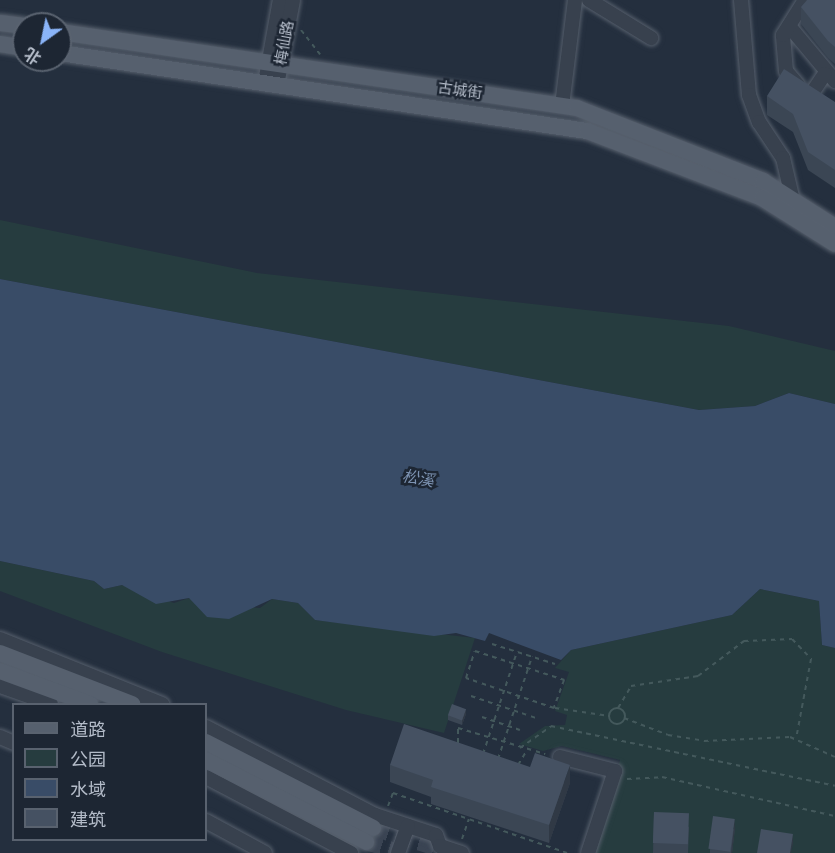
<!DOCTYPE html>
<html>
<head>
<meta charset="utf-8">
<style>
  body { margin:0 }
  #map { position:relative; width:835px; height:853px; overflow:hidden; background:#242f3e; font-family:Roboto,"Noto Sans SC",sans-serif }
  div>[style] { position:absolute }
  .green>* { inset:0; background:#263c3f }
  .water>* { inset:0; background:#394c67 }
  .major-tunnel>* { height:16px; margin-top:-8px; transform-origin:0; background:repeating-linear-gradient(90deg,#3a4453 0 16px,transparent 0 24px) }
  .path>* { height:2px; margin-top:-1px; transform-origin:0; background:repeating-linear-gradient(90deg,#44595c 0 4.5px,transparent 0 9px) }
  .path>.ring { margin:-1px; padding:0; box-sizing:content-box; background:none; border:2px solid #44595c; border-radius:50% }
  .roads { filter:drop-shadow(0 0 2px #565f6c) drop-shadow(0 0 2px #565f6c) }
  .minor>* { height:14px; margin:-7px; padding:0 7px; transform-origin:7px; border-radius:7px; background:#38414e }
  .major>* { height:16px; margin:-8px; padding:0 8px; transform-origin:8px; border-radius:8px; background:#56606e }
  .wall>* { inset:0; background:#3b4654 }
  .shaded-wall>* { inset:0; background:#303945 }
  .building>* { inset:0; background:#455162; transform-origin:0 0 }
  span { translate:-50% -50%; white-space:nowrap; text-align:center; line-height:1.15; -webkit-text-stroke:5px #1d2633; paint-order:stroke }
  .street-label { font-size:15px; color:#b4bcc9 }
  .water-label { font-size:16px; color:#7c92b1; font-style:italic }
  .legend { position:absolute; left:12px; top:703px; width:195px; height:138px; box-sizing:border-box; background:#1d2633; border:2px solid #59626f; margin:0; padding:8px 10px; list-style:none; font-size:18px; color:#b4bcc9 }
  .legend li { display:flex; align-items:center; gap:12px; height:30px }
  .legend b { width:30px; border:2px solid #59626f }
  .north { position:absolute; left:12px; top:12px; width:60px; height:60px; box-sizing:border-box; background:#1d2633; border:2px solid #59626f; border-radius:50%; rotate:213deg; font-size:16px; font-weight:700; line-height:24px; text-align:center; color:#b4bcc9 }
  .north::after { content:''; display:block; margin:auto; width:21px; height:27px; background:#8ab4f8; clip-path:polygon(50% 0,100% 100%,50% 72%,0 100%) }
</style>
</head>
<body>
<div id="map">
  <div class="green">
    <div style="clip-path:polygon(0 220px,257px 273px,729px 326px,835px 351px,835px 404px,789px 393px,755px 406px,699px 410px,0 279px)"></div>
    <div style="clip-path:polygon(0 561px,94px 581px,104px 589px,122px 585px,174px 603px,189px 598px,199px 604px,260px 608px,272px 599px,298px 603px,315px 620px,475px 638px,444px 733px,346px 710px,162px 652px,0 591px)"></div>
    <div style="clip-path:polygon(760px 589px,819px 601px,822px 645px,835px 648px,835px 853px,593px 853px,620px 760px,562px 746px,543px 751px,519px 744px,545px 726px,565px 725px,567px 715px,555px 711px,569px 672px,555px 668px,571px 650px,732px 615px)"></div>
  </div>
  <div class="water">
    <div style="clip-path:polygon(0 279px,699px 410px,755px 406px,789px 393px,835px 404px,835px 648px,822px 645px,819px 601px,760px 589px,732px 615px,571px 650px,561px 660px,489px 633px,485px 641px,456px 633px,434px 636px,315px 620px,298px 603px,272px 599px,229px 619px,207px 617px,189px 598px,156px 604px,122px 585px,104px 589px,94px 581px,0 561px)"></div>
  </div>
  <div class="major-tunnel">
    <div style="left:373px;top:828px;width:84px;rotate:17.4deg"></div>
    <div style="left:366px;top:842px;width:37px;rotate:17deg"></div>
  </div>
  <div class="path">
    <div style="left:301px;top:30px;width:31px;rotate:52deg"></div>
    <div style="left:492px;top:644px;width:66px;rotate:17.6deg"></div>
    <div style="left:475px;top:651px;width:94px;rotate:18deg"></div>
    <div style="left:564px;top:680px;width:30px;rotate:110deg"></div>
    <div style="left:554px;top:708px;width:93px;rotate:-161.2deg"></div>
    <div style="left:466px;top:678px;width:28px;rotate:-72deg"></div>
    <div style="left:471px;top:696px;width:69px;rotate:18.7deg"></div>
    <div class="ring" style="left:609px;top:708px;width:14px;height:14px"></div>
    <div style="left:555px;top:708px;width:55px;rotate:8.4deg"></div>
    <div style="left:618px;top:708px;width:26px;rotate:-59deg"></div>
    <div style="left:631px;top:686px;width:68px;rotate:-8.5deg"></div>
    <div style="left:698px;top:676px;width:58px;rotate:-37.3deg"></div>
    <div style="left:744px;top:641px;width:48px;rotate:-2.4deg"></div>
    <div style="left:792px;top:639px;width:28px;rotate:46deg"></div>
    <div style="left:811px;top:659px;width:81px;rotate:100.6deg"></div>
    <div style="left:482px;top:717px;width:40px;rotate:18.9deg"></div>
    <div style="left:624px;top:718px;width:47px;rotate:21.1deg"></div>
    <div style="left:668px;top:735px;width:36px;rotate:9deg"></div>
    <div style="left:704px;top:741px;width:86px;rotate:-2.7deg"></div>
    <div style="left:790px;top:737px;width:49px;rotate:24deg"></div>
    <div style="left:458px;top:743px;width:15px;rotate:-90deg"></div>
    <div style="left:458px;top:728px;width:91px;rotate:16.6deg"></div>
    <div style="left:520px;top:748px;width:38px;rotate:-35deg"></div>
    <div style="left:551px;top:726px;width:290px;rotate:11.9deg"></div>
    <div style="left:483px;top:754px;width:108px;rotate:-71.6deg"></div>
    <div style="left:498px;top:759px;width:108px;rotate:-71.6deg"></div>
    <div style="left:518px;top:765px;width:17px;rotate:-59deg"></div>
    <div style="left:627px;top:779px;width:35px;rotate:-3deg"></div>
    <div style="left:662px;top:777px;width:177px;rotate:12.7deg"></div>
    <div style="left:388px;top:806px;width:14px;rotate:-69deg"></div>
    <div style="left:393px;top:793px;width:184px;rotate:19deg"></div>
    <div style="left:462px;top:839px;width:21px;rotate:-71deg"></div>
  </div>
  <div class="roads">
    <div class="minor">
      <div style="left:589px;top:0;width:73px;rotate:31.5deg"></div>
      <div style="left:741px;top:0;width:95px;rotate:85.2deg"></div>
      <div style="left:749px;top:95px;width:29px;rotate:70deg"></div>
      <div style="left:759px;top:122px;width:43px;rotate:56.3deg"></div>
      <div style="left:783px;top:158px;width:44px;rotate:76.9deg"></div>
      <div style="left:789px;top:26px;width:72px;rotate:50.1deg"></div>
      <div style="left:265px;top:83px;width:84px;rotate:-79.8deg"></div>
      <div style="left:277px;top:85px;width:86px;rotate:-79.3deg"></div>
      <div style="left:798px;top:85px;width:18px;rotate:-131deg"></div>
      <div style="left:786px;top:71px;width:36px;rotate:-95deg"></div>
      <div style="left:783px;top:35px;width:41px;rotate:-57.8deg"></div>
      <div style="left:812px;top:93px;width:23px;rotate:-56deg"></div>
      <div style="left:562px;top:106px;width:107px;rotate:-83deg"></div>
      <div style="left:0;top:639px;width:175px;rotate:21.9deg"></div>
      <div style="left:0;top:686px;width:54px;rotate:19.4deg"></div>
      <div style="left:206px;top:727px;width:191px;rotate:27.5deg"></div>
      <div style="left:375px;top:815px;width:64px;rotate:18.2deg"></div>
      <div style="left:436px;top:835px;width:12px;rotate:70deg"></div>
      <div style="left:440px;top:846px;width:23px;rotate:18deg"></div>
      <div style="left:0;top:737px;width:15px;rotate:23deg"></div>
      <div style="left:560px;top:757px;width:57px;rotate:14.3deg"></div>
      <div style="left:615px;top:771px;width:86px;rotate:108.2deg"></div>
      <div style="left:206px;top:777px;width:164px;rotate:27.7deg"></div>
      <div style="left:206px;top:821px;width:67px;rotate:28.5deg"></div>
      <div style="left:398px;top:853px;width:29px;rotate:-70deg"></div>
    </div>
    <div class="major">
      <div style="left:0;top:23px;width:24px;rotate:7deg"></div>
      <div style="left:60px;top:32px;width:523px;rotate:8.36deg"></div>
      <div style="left:577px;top:108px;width:200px;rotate:21.4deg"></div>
      <div style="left:763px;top:181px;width:85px;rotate:32.6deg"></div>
      <div style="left:0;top:44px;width:24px;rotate:9deg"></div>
      <div style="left:60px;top:53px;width:533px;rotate:8.42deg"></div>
      <div style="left:587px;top:131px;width:187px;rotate:20.9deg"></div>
      <div style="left:762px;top:198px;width:86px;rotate:32.2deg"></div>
      <div style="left:0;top:653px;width:142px;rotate:21.1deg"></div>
      <div style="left:0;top:671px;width:96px;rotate:20.1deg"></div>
      <div style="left:206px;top:742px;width:188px;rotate:27.2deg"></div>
      <div style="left:206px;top:760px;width:180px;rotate:27.1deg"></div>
    </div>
  </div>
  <div class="wall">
    <div style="clip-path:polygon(835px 0,835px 64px,828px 58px,801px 24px,801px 7px)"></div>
    <div style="clip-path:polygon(767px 96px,835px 102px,835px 188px,808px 170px,793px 132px,767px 115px)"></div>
    <div style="clip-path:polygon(466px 714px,462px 725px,448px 720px,448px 715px)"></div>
    <div style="clip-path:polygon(390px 765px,570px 783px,549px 843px,431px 804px,431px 797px,390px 782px)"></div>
    <div style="clip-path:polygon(654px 812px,689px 827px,688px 853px,653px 853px)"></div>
    <div style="clip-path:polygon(735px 828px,732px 853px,710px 853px,710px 849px)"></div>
  </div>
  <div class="shaded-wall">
    <div style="clip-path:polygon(466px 709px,466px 714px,462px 725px,462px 720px)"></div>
    <div style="clip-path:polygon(570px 765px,570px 783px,549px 843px,549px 825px)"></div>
    <div style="clip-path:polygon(735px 819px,735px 828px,732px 853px,731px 853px)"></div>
    <div style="clip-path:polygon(793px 834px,793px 844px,791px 853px,790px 853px)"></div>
  </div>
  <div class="building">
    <div style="clip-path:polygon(807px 0,835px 0,835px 47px,828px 41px,801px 7px)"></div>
    <div style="clip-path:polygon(784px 69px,835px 102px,835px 170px,808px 152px,793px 114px,767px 96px)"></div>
    <div style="left:452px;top:704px;width:15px;height:12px;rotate:20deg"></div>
    <div style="clip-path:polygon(404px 724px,530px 767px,535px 753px,570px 765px,549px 825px,431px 787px,433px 780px,390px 765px)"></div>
    <div style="left:654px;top:812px;width:35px;height:31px;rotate:2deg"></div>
    <div style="left:713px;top:816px;width:22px;height:33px;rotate:8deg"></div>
    <div style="clip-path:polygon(761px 829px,793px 834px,790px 853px,757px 853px)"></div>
  </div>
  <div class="street-label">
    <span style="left:285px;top:43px;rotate:-80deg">梅仙路</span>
    <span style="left:460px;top:91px;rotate:8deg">古城街</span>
  </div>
  <div class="water-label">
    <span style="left:418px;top:479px;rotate:10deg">松溪</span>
  </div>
  <ul class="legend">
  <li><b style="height:8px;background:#56606e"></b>道路</li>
  <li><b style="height:16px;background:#263c3f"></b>公园</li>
  <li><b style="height:16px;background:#394c67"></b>水域</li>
  <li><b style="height:16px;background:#455162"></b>建筑</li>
  </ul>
  <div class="north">北</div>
</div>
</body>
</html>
